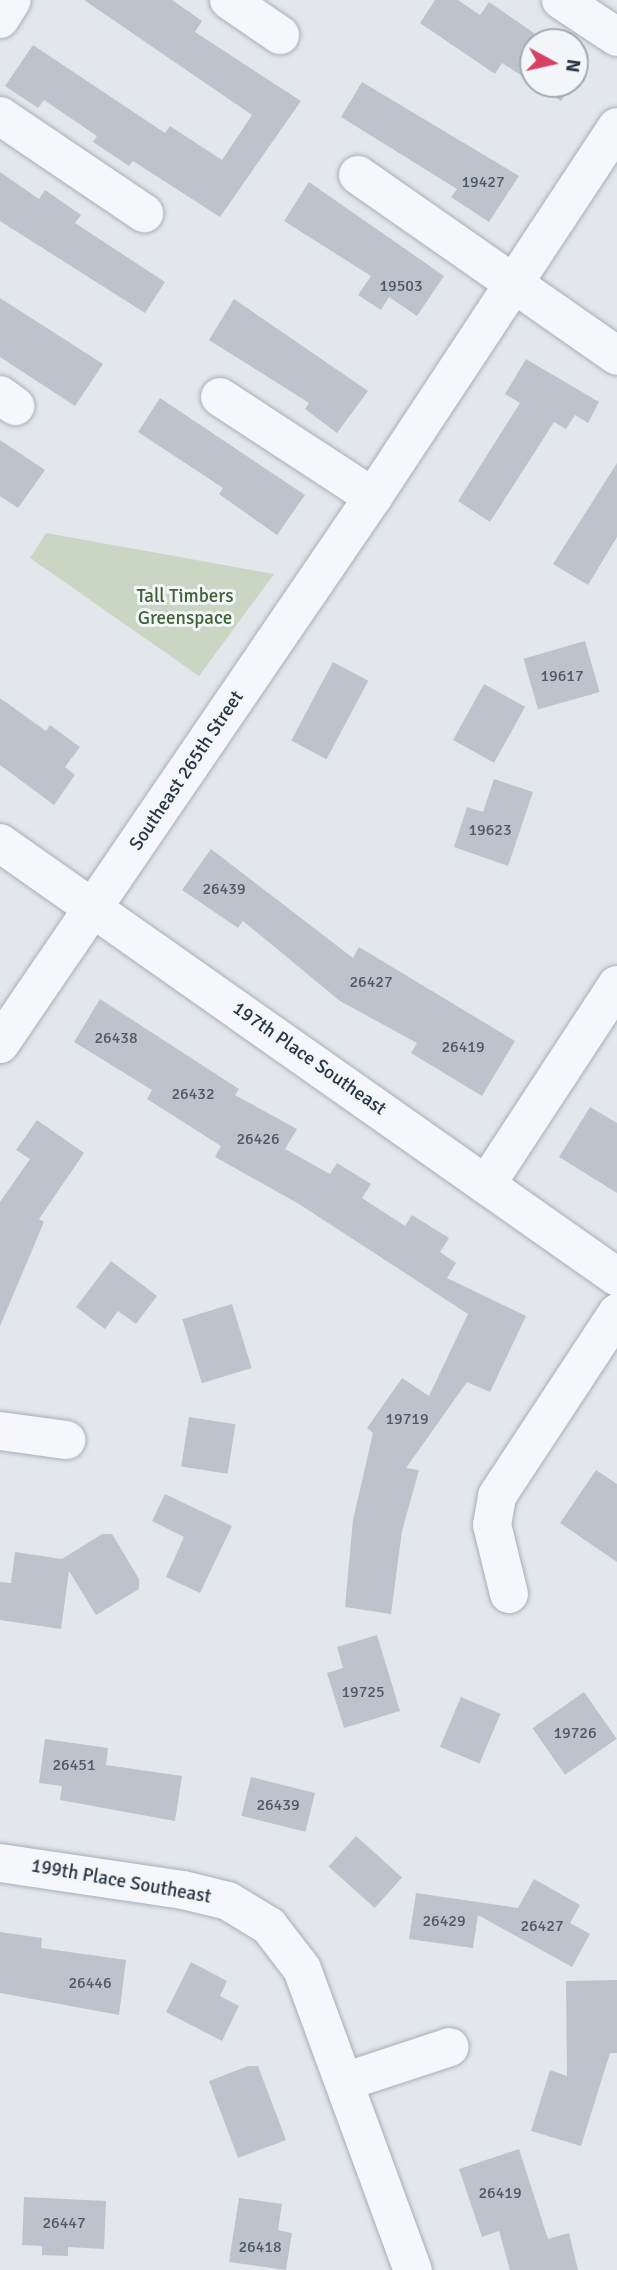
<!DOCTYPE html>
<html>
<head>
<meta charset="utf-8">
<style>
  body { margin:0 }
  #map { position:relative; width:617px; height:2270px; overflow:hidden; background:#e3e7ec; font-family:Signika,sans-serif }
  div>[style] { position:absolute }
  .green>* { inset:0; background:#c9d6c3 }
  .building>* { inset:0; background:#bcc3cc; transform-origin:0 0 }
  .roads { filter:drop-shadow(0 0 2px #a7aeb7) drop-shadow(0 0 2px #a7aeb7) }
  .minor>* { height:38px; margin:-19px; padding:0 19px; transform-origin:19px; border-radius:19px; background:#f6f7fa }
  span { translate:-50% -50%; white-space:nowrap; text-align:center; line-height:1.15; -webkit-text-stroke:6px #f3f6f9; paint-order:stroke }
  .number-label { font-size:16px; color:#4e5967 }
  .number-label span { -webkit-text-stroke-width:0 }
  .park-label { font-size:19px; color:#416235 }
  .street-label { font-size:19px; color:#293645 }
  .north { position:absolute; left:519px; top:28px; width:70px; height:70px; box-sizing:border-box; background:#f3f6f9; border:2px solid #a2a9b1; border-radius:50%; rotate:98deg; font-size:19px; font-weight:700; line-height:28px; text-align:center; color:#293645 }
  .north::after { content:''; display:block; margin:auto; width:24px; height:32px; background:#d74163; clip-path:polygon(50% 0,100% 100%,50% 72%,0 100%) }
</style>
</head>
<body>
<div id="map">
  <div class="green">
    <div style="clip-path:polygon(46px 533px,274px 574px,199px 676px,30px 558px)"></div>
  </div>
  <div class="building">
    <div style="clip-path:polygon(84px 0,172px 0,202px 21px,195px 32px,301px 101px,220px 217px,133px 161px,129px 166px,93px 142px,97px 136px,44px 100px,38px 108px,5px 86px,33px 45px,165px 133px,170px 126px,222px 160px,252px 115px)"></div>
    <div style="clip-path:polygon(435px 0,458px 0,480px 15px,489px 2px,547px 42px,550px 37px,558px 42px,533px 42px,533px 83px,502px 63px,495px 74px,420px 23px)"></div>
    <div style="clip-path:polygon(575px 53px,587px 60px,575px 79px)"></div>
    <div style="clip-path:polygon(362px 82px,519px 176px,489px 222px,451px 197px,457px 189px,341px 117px)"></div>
    <div style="clip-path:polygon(534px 84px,572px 84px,561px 101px)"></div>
    <div style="clip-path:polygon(0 172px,39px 199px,45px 190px,81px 215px,75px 223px,165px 282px,145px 313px,0 221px)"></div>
    <div style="clip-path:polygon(309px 182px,444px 276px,417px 316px,389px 297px,381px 310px,358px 295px,371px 276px,284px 221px)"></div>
    <div style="clip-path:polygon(0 298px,103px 364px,75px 406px,0 357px)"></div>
    <div style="clip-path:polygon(234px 299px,368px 391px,337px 433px,305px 409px,309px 403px,209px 340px)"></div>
    <div style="clip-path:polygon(526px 359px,599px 402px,588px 423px,575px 415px,566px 429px,554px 422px,490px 522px,458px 501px,520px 403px,505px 394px)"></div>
    <div style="clip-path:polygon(160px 398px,305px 495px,277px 535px,219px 494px,223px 488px,138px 432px)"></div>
    <div style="clip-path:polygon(0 440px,45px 470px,18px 508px,0 496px)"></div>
    <div style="clip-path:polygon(617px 463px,617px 537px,588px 585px,553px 564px)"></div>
    <div style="left:585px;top:641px;width:53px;height:64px;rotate:74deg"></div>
    <div style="left:333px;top:662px;width:40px;height:89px;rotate:28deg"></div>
    <div style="left:484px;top:684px;width:47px;height:64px;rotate:29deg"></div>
    <div style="clip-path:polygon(0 698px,46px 731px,50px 725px,80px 747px,65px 767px,75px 775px,54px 805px,0 765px)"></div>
    <div style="clip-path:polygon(494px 779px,533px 792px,508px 866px,454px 847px,467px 807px,483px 812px)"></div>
    <div style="clip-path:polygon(211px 849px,353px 958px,359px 947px,515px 1041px,482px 1096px,411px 1053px,417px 1043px,340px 1001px,243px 921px,238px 928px,182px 890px)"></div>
    <div style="clip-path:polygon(100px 999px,239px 1089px,235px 1095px,297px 1129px,285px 1149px,330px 1174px,337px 1163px,371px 1184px,362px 1198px,405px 1226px,412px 1215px,449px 1238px,440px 1252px,456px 1263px,447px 1278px,526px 1316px,490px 1392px,467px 1382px,406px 1468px,419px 1470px,402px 1531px,391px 1614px,345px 1607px,353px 1520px,373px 1433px,367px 1428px,402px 1378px,429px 1396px,468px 1314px,299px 1204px,215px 1157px,221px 1146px,147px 1099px,152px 1090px,74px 1042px)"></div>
    <div style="clip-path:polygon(590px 1107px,617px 1123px,617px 1193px,559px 1157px)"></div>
    <div style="clip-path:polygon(37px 1120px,84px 1153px,39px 1219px,44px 1222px,0 1326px,0 1202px,30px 1159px,16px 1150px)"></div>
    <div style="clip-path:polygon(111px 1261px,157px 1296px,136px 1324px,118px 1311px,105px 1329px,76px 1307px)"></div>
    <div style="left:232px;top:1304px;width:67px;height:52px;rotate:73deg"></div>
    <div style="left:189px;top:1417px;width:47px;height:50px;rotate:9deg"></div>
    <div style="clip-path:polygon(596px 1470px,617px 1484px,617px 1562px,560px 1523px)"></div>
    <div style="clip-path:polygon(165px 1494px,232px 1526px,200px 1593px,166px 1577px,184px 1537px,152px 1521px)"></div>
    <div style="clip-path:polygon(102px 1534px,112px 1534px,139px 1579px,139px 1589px,96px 1615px,69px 1571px,61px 1629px,0 1620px,0 1582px,11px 1583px,15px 1552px,62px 1559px)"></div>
    <div style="clip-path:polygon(377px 1635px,400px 1711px,344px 1728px,327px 1673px,343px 1668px,337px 1647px)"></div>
    <div style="left:584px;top:1692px;width:57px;height:63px;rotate:55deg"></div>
    <div style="left:461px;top:1697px;width:43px;height:54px;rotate:23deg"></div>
    <div style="clip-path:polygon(45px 1739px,108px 1748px,106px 1765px,182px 1776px,175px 1821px,60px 1800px,62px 1786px,39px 1783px)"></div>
    <div style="left:251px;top:1777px;width:66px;height:40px;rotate:14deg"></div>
    <div style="left:356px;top:1836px;width:62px;height:41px;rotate:42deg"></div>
    <div style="clip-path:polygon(534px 1879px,580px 1905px,570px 1923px,590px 1934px,572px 1967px,478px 1915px,473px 1948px,409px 1939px,416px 1893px,518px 1908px)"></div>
    <div style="clip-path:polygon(0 1932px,42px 1938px,41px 1948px,126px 1960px,119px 2015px,0 1993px)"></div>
    <div style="clip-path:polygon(191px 1962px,227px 1981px,220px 1996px,239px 2006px,222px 2041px,166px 2012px)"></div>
    <div style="clip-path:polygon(617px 1980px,617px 2053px,610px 2053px,581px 2146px,531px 2131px,550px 2070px,567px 2076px,566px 1981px)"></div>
    <div style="clip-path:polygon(248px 2066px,258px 2066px,286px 2140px,238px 2158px,209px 2081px)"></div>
    <div style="clip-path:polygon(519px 2149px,548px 2239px,569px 2233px,578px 2270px,510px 2270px,499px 2231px,482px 2237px,459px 2169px)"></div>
    <div style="clip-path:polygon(24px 2197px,106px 2201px,104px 2249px,68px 2247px,68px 2256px,42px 2255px,42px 2246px,22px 2245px)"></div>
    <div style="clip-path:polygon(239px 2198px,282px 2204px,278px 2230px,292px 2233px,286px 2270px,229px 2262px)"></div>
  </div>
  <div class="roads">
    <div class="minor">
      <div style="left:229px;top:0;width:62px;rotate:34.5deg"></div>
      <div style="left:561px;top:0;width:67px;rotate:33.5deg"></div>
      <div style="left:0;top:19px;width:22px;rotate:-58deg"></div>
      <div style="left:0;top:116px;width:174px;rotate:34deg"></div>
      <div style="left:358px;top:175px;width:316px;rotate:34.9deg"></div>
      <div style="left:0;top:395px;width:19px;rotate:36deg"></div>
      <div style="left:220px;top:397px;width:183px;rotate:33.2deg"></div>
      <div style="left:0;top:843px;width:754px;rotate:35.12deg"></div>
      <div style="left:0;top:1044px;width:662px;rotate:-55.71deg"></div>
      <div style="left:373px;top:497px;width:443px;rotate:-56.6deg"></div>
      <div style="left:486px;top:1185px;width:239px;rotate:-56.8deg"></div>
      <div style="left:0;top:1431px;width:67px;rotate:7.8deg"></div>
      <div style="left:509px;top:1594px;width:71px;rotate:-103.8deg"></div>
      <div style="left:492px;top:1525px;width:29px;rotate:-80deg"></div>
      <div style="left:497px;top:1496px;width:219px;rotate:-56.7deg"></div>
      <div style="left:0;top:1863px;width:185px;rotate:8.4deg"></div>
      <div style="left:183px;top:1890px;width:46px;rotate:13.7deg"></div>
      <div style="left:228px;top:1901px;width:48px;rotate:31.4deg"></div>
      <div style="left:269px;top:1926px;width:54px;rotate:52.5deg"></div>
      <div style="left:302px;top:1969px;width:321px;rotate:69.8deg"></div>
      <div style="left:347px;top:2081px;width:108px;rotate:-18.3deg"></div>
    </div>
  </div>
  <div class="number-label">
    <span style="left:483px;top:182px">19427</span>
    <span style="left:401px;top:286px">19503</span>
    <span style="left:562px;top:676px">19617</span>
    <span style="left:490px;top:830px">19623</span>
    <span style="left:224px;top:889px">26439</span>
    <span style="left:371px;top:982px">26427</span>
    <span style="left:116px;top:1038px">26438</span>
    <span style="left:463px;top:1047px">26419</span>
    <span style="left:193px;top:1094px">26432</span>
    <span style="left:258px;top:1139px">26426</span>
    <span style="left:407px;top:1419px">19719</span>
    <span style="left:363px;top:1692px">19725</span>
    <span style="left:575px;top:1733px">19726</span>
    <span style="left:74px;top:1765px">26451</span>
    <span style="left:278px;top:1805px">26439</span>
    <span style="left:444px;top:1921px">26429</span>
    <span style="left:542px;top:1926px">26427</span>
    <span style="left:90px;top:1983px">26446</span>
    <span style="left:500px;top:2193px">26419</span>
    <span style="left:64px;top:2223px">26447</span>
    <span style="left:260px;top:2247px">26418</span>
  </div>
  <div class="park-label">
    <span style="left:185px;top:608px">Tall Timbers<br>Greenspace</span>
  </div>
  <div class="street-label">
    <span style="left:187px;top:771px;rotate:-56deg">Southeast 265th Street</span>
    <span style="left:309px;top:1059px;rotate:35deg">197th Place Southeast</span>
    <span style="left:121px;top:1882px;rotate:10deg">199th Place Southeast</span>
  </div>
  <div class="north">N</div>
</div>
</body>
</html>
